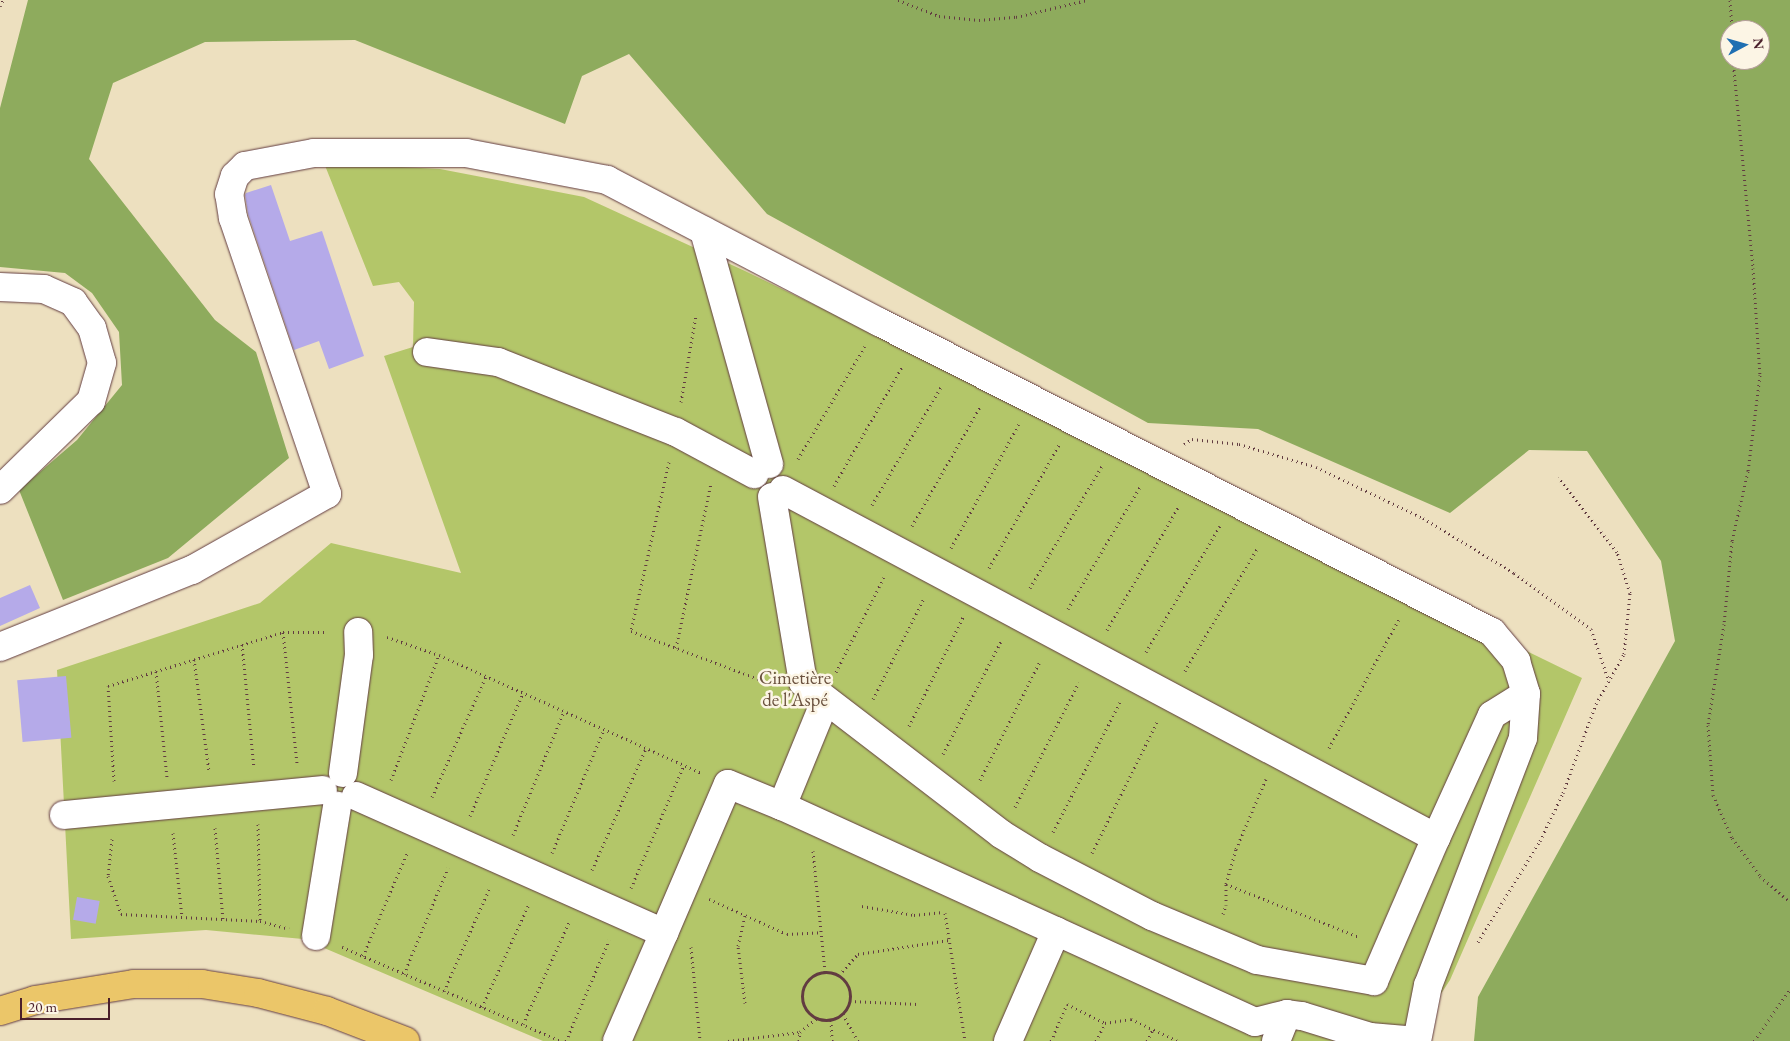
<!DOCTYPE html>
<html>
<head>
<meta charset="utf-8">
<style>
  body { margin:0 }
  #map { position:relative; width:1790px; height:1041px; overflow:hidden; background:#ede0bf; font-family:"EB Garamond",serif }
  div>[style] { position:absolute }
  .green>* { inset:0; background:#b3c669 }
  .forest>* { inset:0; background:#8eab5d }
  .building>* { inset:0; background:#b5aae9; transform-origin:0 0 }
  .path>* { height:3px; margin-top:-1.5px; transform-origin:0; background:repeating-linear-gradient(90deg,#623c41 0 1px,transparent 0 5px) }
  .path>.ring { margin:-1.5px; padding:0; box-sizing:content-box; background:none; border:3px solid #623c41; border-radius:50% }
  .roads { filter:drop-shadow(0 0 1px #623c41) drop-shadow(0 0 1px #623c41) }
  .minor>* { height:28px; margin:-14px; padding:0 14px; transform-origin:14px; border-radius:14px; background:#fff }
  .major>* { height:28px; margin:-14px; padding:0 14px; transform-origin:14px; border-radius:14px; background:#ebc669 }
  span { translate:-50% -50%; white-space:nowrap; text-align:center; line-height:1.15; -webkit-text-stroke:5px #fcf5e5; paint-order:stroke }
  .park-label { font-size:19px; color:#6a513e }
  .north { position:absolute; left:1720px; top:20px; width:50px; height:50px; box-sizing:border-box; background:#fcf5e5; border:1px solid #b59f9b; border-radius:50%; rotate:84deg; font-size:14px; font-weight:700; line-height:20px; text-align:center; color:#4a1f2b }
  .north::after { content:''; display:block; margin:auto; width:18px; height:22px; background:#1f6fb2; clip-path:polygon(50% 0,100% 100%,50% 72%,0 100%) }
  .scale { position:absolute; left:20px; top:998px; width:90px; height:22px; box-sizing:border-box; border:2px solid #4a1f2b; border-top:0; padding-left:6px; font-size:15px; line-height:18px; white-space:nowrap; color:#4a1f2b; -webkit-text-stroke:4px #fcf5e5; paint-order:stroke }
</style>
</head>
<body>
<div id="map">
  <div class="green">
    <div style="clip-path:polygon(324px 163px,440px 169px,584px 197px,745px 271px,1582px 678px,1450px 980px,1410px 1041px,543px 1041px,303px 939px,206px 930px,71px 939px,57px 670px,260px 603px,331px 543px,461px 573px,384px 356px,413px 347px,414px 302px,399px 282px,373px 286px)"></div>
  </div>
  <div class="forest">
    <div style="clip-path:polygon(evenodd,28px 0,1790px 0,1790px 1041px,1474px 1041px,1478px 997px,1675px 641px,1661px 561px,1587px 451px,1529px 450px,1450px 513px,1258px 429px,1148px 423px,767px 214px,629px 54px,582px 76px,565px 124px,355px 40px,205px 42px,113px 83px,89px 159px,215px 320px,256px 352px,289px 458px,168px 558px,63px 600px,19px 490px,77px 440px,122px 385px,119px 332px,92px 293px,65px 273px,0 267px,0 108px,28px 0,1730px 30px,1760px 30px,1760px 60px,1730px 60px,1730px 30px)"></div>
  </div>
  <div class="building">
    <div style="clip-path:polygon(271px 185px,290px 241px,322px 231px,364px 356px,329px 369px,319px 341px,294px 350px,248px 214px,245px 195px,246px 193px)"></div>
    <div style="clip-path:polygon(30px 585px,40px 608px,0 626px,0 598px)"></div>
    <div style="left:66px;top:676px;width:62px;height:49px;rotate:85deg"></div>
    <div style="left:77px;top:897px;width:23px;height:23px;rotate:10deg"></div>
  </div>
  <div class="path">
    <div style="left:898px;top:0;width:44px;rotate:21.3deg"></div>
    <div style="left:939px;top:16px;width:40px;rotate:5.7deg"></div>
    <div style="left:979px;top:20px;width:37px;rotate:-5deg"></div>
    <div style="left:1016px;top:17px;width:73px;rotate:-13.5deg"></div>
    <div style="left:1730px;top:0;width:30px;rotate:86deg"></div>
    <div style="left:0;top:6px;width:7px;rotate:-63deg"></div>
    <div style="left:1733px;top:60px;width:209px;rotate:84.5deg"></div>
    <div style="left:1753px;top:268px;width:107px;rotate:86.3deg"></div>
    <div style="left:1760px;top:375px;width:97px;rotate:97.1deg"></div>
    <div style="left:1748px;top:471px;width:72px;rotate:102.9deg"></div>
    <div style="left:1732px;top:541px;width:83px;rotate:95.5deg"></div>
    <div style="left:1724px;top:624px;width:102px;rotate:99deg"></div>
    <div style="left:1708px;top:725px;width:70px;rotate:85.9deg"></div>
    <div style="left:1713px;top:795px;width:47px;rotate:66.2deg"></div>
    <div style="left:1732px;top:838px;width:47px;rotate:53.6deg"></div>
    <div style="left:1760px;top:876px;width:40px;rotate:41deg"></div>
    <div style="left:681px;top:402px;width:88px;rotate:-80.2deg"></div>
    <div style="left:1184px;top:444px;width:9px;rotate:-32deg"></div>
    <div style="left:1192px;top:439px;width:47px;rotate:6.1deg"></div>
    <div style="left:1239px;top:444px;width:80px;rotate:16.6deg"></div>
    <div style="left:1316px;top:467px;width:119px;rotate:25.5deg"></div>
    <div style="left:1423px;top:518px;width:106px;rotate:31.1deg"></div>
    <div style="left:1514px;top:573px;width:95px;rotate:36deg"></div>
    <div style="left:1591px;top:629px;width:55px;rotate:70.9deg"></div>
    <div style="left:798px;top:459px;width:131px;rotate:-59.3deg"></div>
    <div style="left:669px;top:462px;width:173px;rotate:102.7deg"></div>
    <div style="left:631px;top:631px;width:154px;rotate:20.6deg"></div>
    <div style="left:834px;top:486px;width:139px;rotate:-60.3deg"></div>
    <div style="left:872px;top:505px;width:139px;rotate:-59.7deg"></div>
    <div style="left:912px;top:526px;width:139px;rotate:-60.3deg"></div>
    <div style="left:951px;top:548px;width:141px;rotate:-61.3deg"></div>
    <div style="left:989px;top:568px;width:142px;rotate:-60.4deg"></div>
    <div style="left:1030px;top:588px;width:142px;rotate:-59.5deg"></div>
    <div style="left:1068px;top:609px;width:142px;rotate:-59.5deg"></div>
    <div style="left:1107px;top:630px;width:143px;rotate:-59.9deg"></div>
    <div style="left:283px;top:632px;width:132px;rotate:83.9deg"></div>
    <div style="left:387px;top:637px;width:55px;rotate:19.1deg"></div>
    <div style="left:439px;top:655px;width:288px;rotate:24.2deg"></div>
    <div style="left:242px;top:644px;width:125px;rotate:84.5deg"></div>
    <div style="left:676px;top:648px;width:169px;rotate:-78deg"></div>
    <div style="left:1146px;top:652px;width:146px;rotate:-59.6deg"></div>
    <div style="left:194px;top:659px;width:114px;rotate:82.4deg"></div>
    <div style="left:156px;top:671px;width:107px;rotate:84.1deg"></div>
    <div style="left:1185px;top:671px;width:144px;rotate:-59.5deg"></div>
    <div style="left:836px;top:672px;width:106px;rotate:-63.2deg"></div>
    <div style="left:873px;top:699px;width:113px;rotate:-63.2deg"></div>
    <div style="left:909px;top:726px;width:122px;rotate:-63.6deg"></div>
    <div style="left:1329px;top:748px;width:149px;rotate:-61.5deg"></div>
    <div style="left:943px;top:754px;width:129px;rotate:-62.8deg"></div>
    <div style="left:391px;top:780px;width:134px;rotate:-69deg"></div>
    <div style="left:980px;top:780px;width:133px;rotate:-63.2deg"></div>
    <div style="left:114px;top:781px;width:95px;rotate:-93.6deg"></div>
    <div style="left:108px;top:686px;width:183px;rotate:-17.1deg"></div>
    <div style="left:283px;top:632px;width:45px"></div>
    <div style="left:432px;top:797px;width:133px;rotate:-65.9deg"></div>
    <div style="left:1015px;top:807px;width:140px;rotate:-62.9deg"></div>
    <div style="left:470px;top:816px;width:134px;rotate:-66.7deg"></div>
    <div style="left:258px;top:824px;width:97px;rotate:88.8deg"></div>
    <div style="left:215px;top:828px;width:91px;rotate:85deg"></div>
    <div style="left:1053px;top:832px;width:146px;rotate:-62.7deg"></div>
    <div style="left:173px;top:833px;width:84px;rotate:83.9deg"></div>
    <div style="left:513px;top:835px;width:134px;rotate:-67.6deg"></div>
    <div style="left:112px;top:839px;width:37px;rotate:96deg"></div>
    <div style="left:108px;top:876px;width:40px;rotate:71.1deg"></div>
    <div style="left:121px;top:914px;width:139px;rotate:2.9deg"></div>
    <div style="left:260px;top:921px;width:30px;rotate:15deg"></div>
    <div style="left:813px;top:851px;width:121px;rotate:84.3deg"></div>
    <div style="left:552px;top:853px;width:134px;rotate:-67.2deg"></div>
    <div style="left:1092px;top:853px;width:146px;rotate:-63.6deg"></div>
    <div style="left:592px;top:870px;width:133px;rotate:-66.1deg"></div>
    <div style="left:1226px;top:884px;width:143px;rotate:21.7deg"></div>
    <div style="left:631px;top:888px;width:134px;rotate:-66.7deg"></div>
    <div style="left:709px;top:899px;width:85px;rotate:24.2deg"></div>
    <div style="left:787px;top:934px;width:35px;rotate:-3deg"></div>
    <div style="left:862px;top:906px;width:53px;rotate:9.8deg"></div>
    <div style="left:914px;top:915px;width:27px;rotate:-6deg"></div>
    <div style="left:945px;top:913px;width:130px;rotate:81.1deg"></div>
    <div style="left:1223px;top:914px;width:9px;rotate:-72deg"></div>
    <div style="left:1226px;top:905px;width:21px;rotate:-90deg"></div>
    <div style="left:1226px;top:884px;width:36px;rotate:-74deg"></div>
    <div style="left:1236px;top:849px;width:76px;rotate:-66.8deg"></div>
    <div style="left:1478px;top:942px;width:119px;rotate:-58.5deg"></div>
    <div style="left:1540px;top:841px;width:53px;rotate:-64.4deg"></div>
    <div style="left:1563px;top:793px;width:95px;rotate:-69.7deg"></div>
    <div style="left:1596px;top:704px;width:57px;rotate:-60.8deg"></div>
    <div style="left:1624px;top:654px;width:61px;rotate:-84.4deg"></div>
    <div style="left:1630px;top:593px;width:43px;rotate:-107.6deg"></div>
    <div style="left:1617px;top:552px;width:95px;rotate:-128.2deg"></div>
    <div style="left:342px;top:947px;width:238px;rotate:23.2deg"></div>
    <div style="left:691px;top:947px;width:94px;rotate:84.5deg"></div>
    <div style="left:363px;top:956px;width:114px;rotate:-66.8deg"></div>
    <div class="ring" style="left:802px;top:972px;width:45px;height:45px"></div>
    <div style="left:404px;top:974px;width:115px;rotate:-67.5deg"></div>
    <div style="left:839px;top:975px;width:28px;rotate:-48deg"></div>
    <div style="left:858px;top:954px;width:92px;rotate:-8.7deg"></div>
    <div style="left:444px;top:991px;width:114px;rotate:-66.1deg"></div>
    <div style="left:850px;top:1001px;width:68px;rotate:2.5deg"></div>
    <div style="left:745px;top:1003px;width:57px;rotate:-97deg"></div>
    <div style="left:738px;top:946px;width:32px;rotate:-77deg"></div>
    <div style="left:482px;top:1007px;width:113px;rotate:-65.5deg"></div>
    <div style="left:843px;top:1014px;width:31px;rotate:61deg"></div>
    <div style="left:831px;top:1020px;width:21px;rotate:87deg"></div>
    <div style="left:523px;top:1024px;width:112px;rotate:-65.7deg"></div>
    <div style="left:566px;top:1041px;width:110px;rotate:-66.9deg"></div>
    <div style="left:728px;top:1041px;width:73px;rotate:-7.1deg"></div>
    <div style="left:800px;top:1032px;width:21px;rotate:-39deg"></div>
    <div style="left:799px;top:1041px;width:9px;rotate:-84deg"></div>
    <div style="left:1051px;top:1041px;width:40px;rotate:-66.6deg"></div>
    <div style="left:1067px;top:1004px;width:42px;rotate:26.6deg"></div>
    <div style="left:1105px;top:1023px;width:26px;rotate:-9deg"></div>
    <div style="left:1131px;top:1019px;width:52px;rotate:25.1deg"></div>
    <div style="left:1096px;top:1041px;width:20px;rotate:-63deg"></div>
    <div style="left:1147px;top:1041px;width:13px;rotate:-63deg"></div>
    <div style="left:1754px;top:1041px;width:63px;rotate:-55.3deg"></div>
  </div>
  <div class="roads">
    <div class="minor">
      <div style="left:704px;top:231px;width:242px;rotate:74.4deg"></div>
      <div style="left:0;top:287px;width:44px;rotate:2.6deg"></div>
      <div style="left:44px;top:289px;width:32px;rotate:24deg"></div>
      <div style="left:73px;top:302px;width:32px;rotate:54deg"></div>
      <div style="left:92px;top:328px;width:36px;rotate:74deg"></div>
      <div style="left:102px;top:363px;width:40px;rotate:106deg"></div>
      <div style="left:91px;top:401px;width:127px;rotate:135.6deg"></div>
      <div style="left:427px;top:352px;width:72px;rotate:8deg"></div>
      <div style="left:498px;top:362px;width:191px;rotate:21.5deg"></div>
      <div style="left:676px;top:432px;width:89px;rotate:28.3deg"></div>
      <div style="left:783px;top:490px;width:740px;rotate:28.05deg"></div>
      <div style="left:772px;top:497px;width:188px;rotate:80.5deg"></div>
      <div style="left:803px;top:682px;width:250px;rotate:37.5deg"></div>
      <div style="left:1001px;top:834px;width:46px;rotate:31.6deg"></div>
      <div style="left:1040px;top:858px;width:126px;rotate:27.4deg"></div>
      <div style="left:1152px;top:916px;width:114px;rotate:22.7deg"></div>
      <div style="left:1257px;top:960px;width:119px;rotate:10.2deg"></div>
      <div style="left:1374px;top:981px;width:156px;rotate:-66.6deg"></div>
      <div style="left:1436px;top:838px;width:135px;rotate:-65.5deg"></div>
      <div style="left:1492px;top:715px;width:40px;rotate:-32deg"></div>
      <div style="left:0;top:647px;width:207px;rotate:-21.9deg"></div>
      <div style="left:192px;top:570px;width:155px;rotate:-29.4deg"></div>
      <div style="left:327px;top:494px;width:292px;rotate:-108.8deg"></div>
      <div style="left:233px;top:218px;width:24px;rotate:-99deg"></div>
      <div style="left:229px;top:194px;width:19px;rotate:-72deg"></div>
      <div style="left:235px;top:176px;width:14px;rotate:-45deg"></div>
      <div style="left:245px;top:166px;width:70px;rotate:-10.7deg"></div>
      <div style="left:314px;top:153px;width:152px"></div>
      <div style="left:466px;top:153px;width:144px;rotate:10.8deg"></div>
      <div style="left:607px;top:180px;width:307px;rotate:27.6deg"></div>
      <div style="left:879px;top:322px;width:687px;rotate:26.83deg"></div>
      <div style="left:1492px;top:632px;width:38px;rotate:50deg"></div>
      <div style="left:1516px;top:661px;width:34px;rotate:73deg"></div>
      <div style="left:1526px;top:694px;width:44px;rotate:93.9deg"></div>
      <div style="left:1523px;top:738px;width:265px;rotate:111deg"></div>
      <div style="left:1428px;top:985px;width:57px;rotate:101.1deg"></div>
      <div style="left:343px;top:773px;width:119px;rotate:-82.3deg"></div>
      <div style="left:359px;top:655px;width:23px;rotate:-92deg"></div>
      <div style="left:356px;top:796px;width:337px;rotate:24deg"></div>
      <div style="left:664px;top:933px;width:162px;rotate:-66.8deg"></div>
      <div style="left:728px;top:784px;width:58px;rotate:22.2deg"></div>
      <div style="left:782px;top:806px;width:113px;rotate:-67.7deg"></div>
      <div style="left:782px;top:806px;width:520px;rotate:24.54deg"></div>
      <div style="left:1255px;top:1022px;width:33px;rotate:-14deg"></div>
      <div style="left:1287px;top:1014px;width:15px;rotate:8deg"></div>
      <div style="left:1302px;top:1016px;width:71px;rotate:17.2deg"></div>
      <div style="left:1370px;top:1037px;width:47px;rotate:4.9deg"></div>
      <div style="left:64px;top:815px;width:260px;rotate:-5.5deg"></div>
      <div style="left:316px;top:936px;width:132px;rotate:-80.8deg"></div>
      <div style="left:617px;top:1041px;width:118px;rotate:-66.5deg"></div>
      <div style="left:1008px;top:1041px;width:120px;rotate:-66.4deg"></div>
      <div style="left:1276px;top:1041px;width:29px;rotate:-68deg"></div>
    </div>
    <div class="major">
      <div style="left:0;top:1011px;width:37px;rotate:-17deg"></div>
      <div style="left:35px;top:1000px;width:100px;rotate:-9.2deg"></div>
      <div style="left:134px;top:984px;width:68px"></div>
      <div style="left:202px;top:984px;width:57px;rotate:9.1deg"></div>
      <div style="left:258px;top:993px;width:71px;rotate:14.6deg"></div>
      <div style="left:327px;top:1011px;width:84px;rotate:21deg"></div>
    </div>
  </div>
  <div class="park-label">
    <span style="left:795px;top:689px">Cimetière<br>de l'Aspé</span>
  </div>
  <div class="north">N</div>
  <div class="scale">20 m</div>
</div>
</body>
</html>
